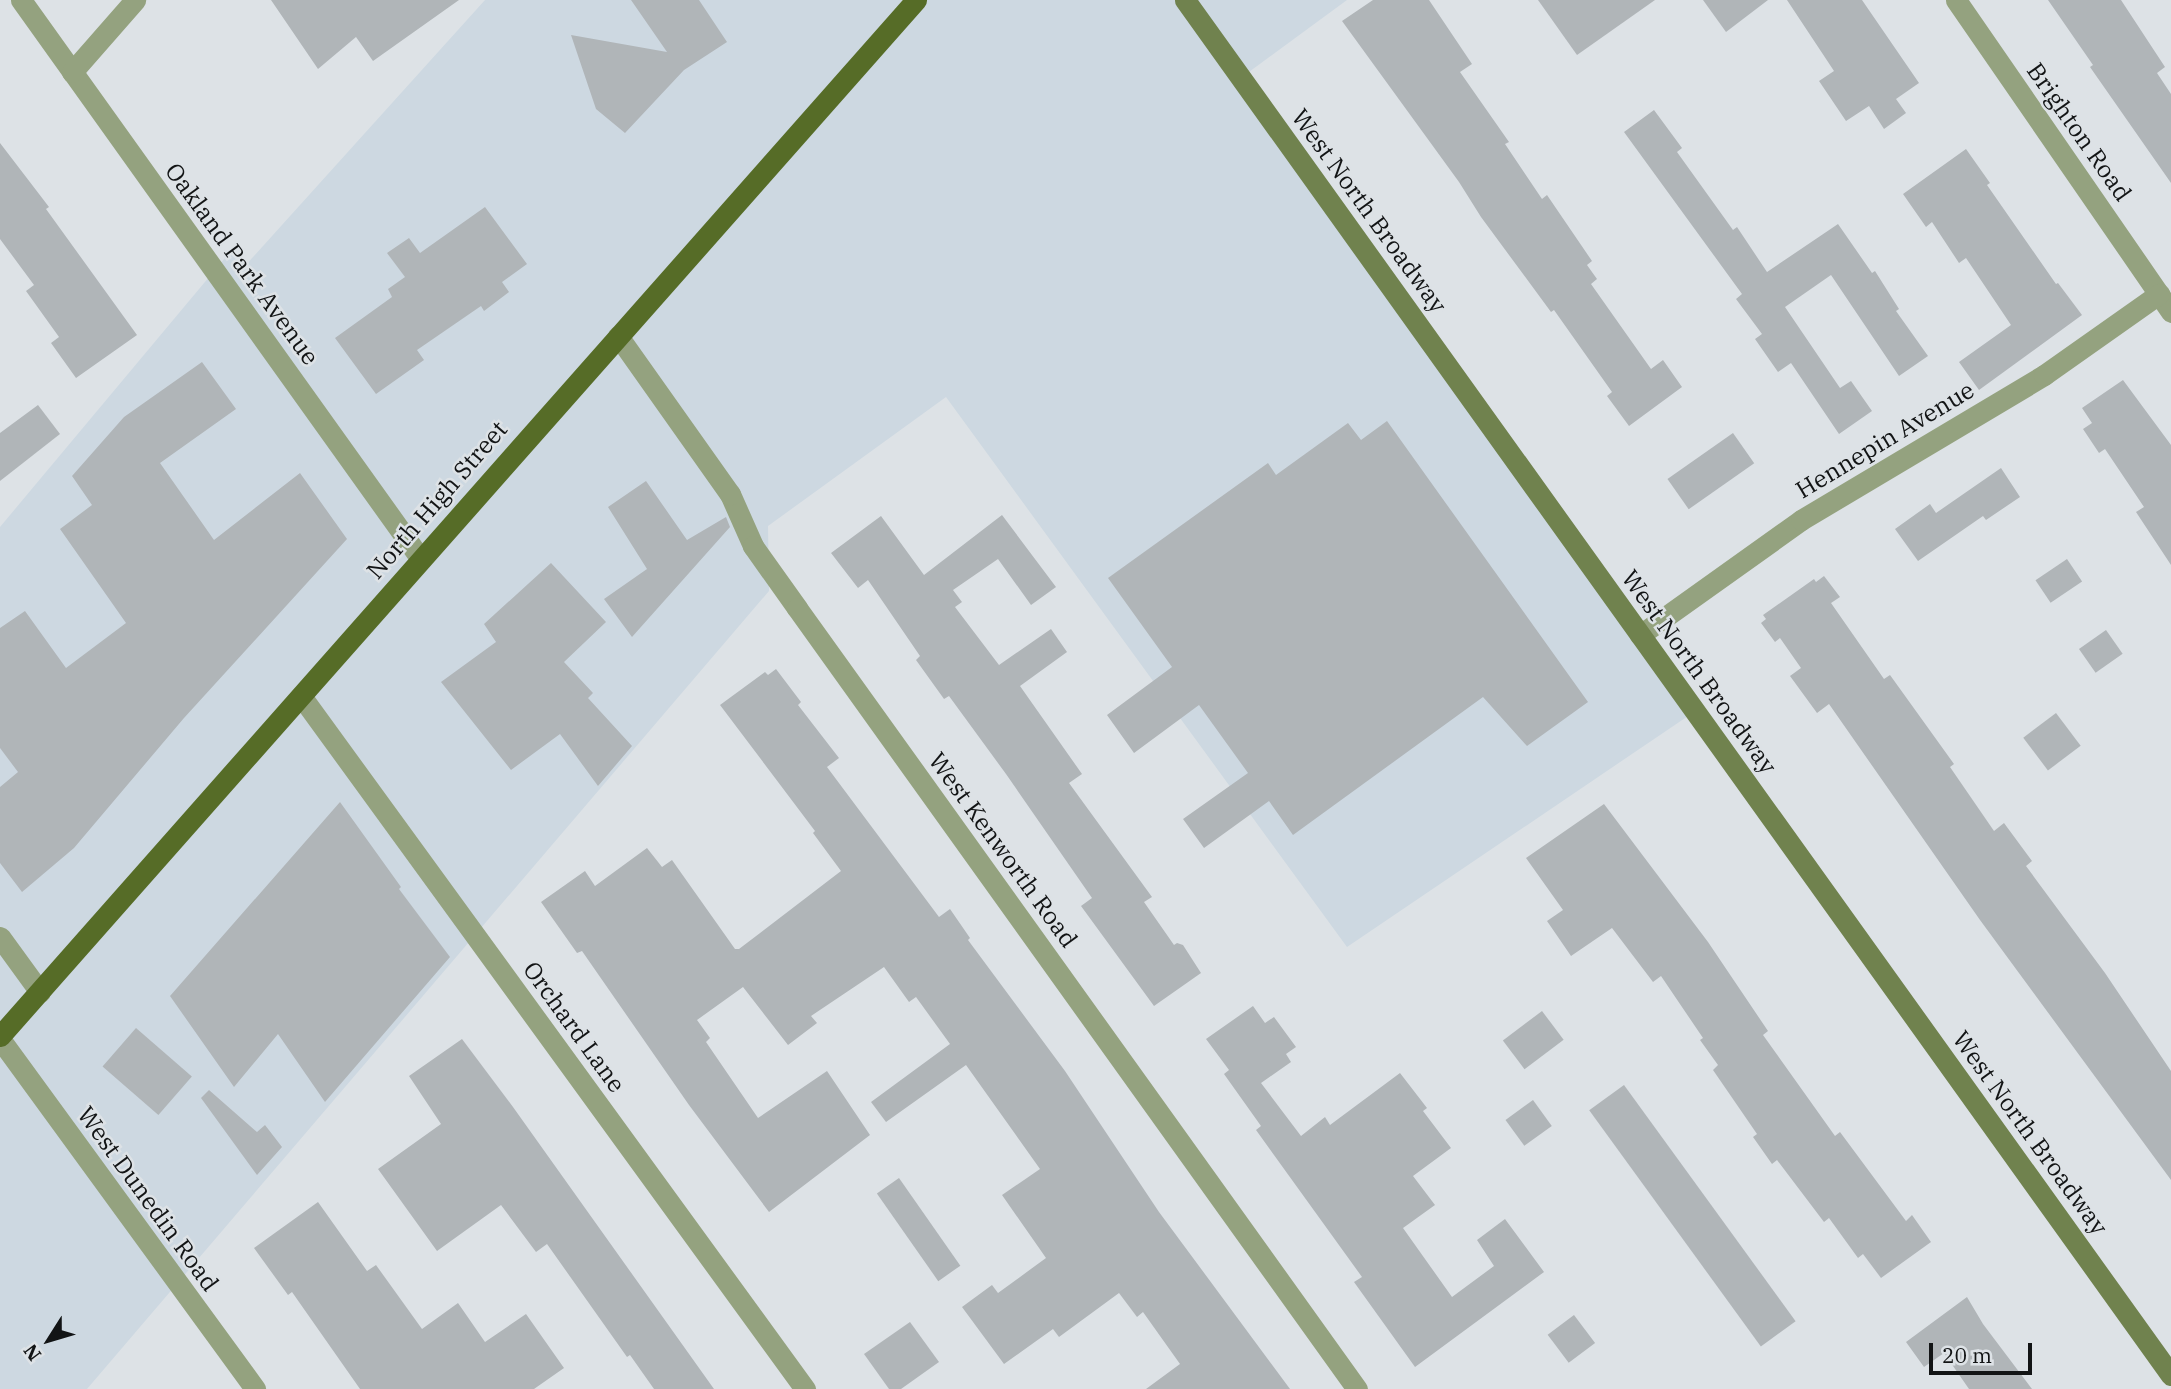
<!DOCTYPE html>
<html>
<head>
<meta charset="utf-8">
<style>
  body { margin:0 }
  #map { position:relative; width:2171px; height:1389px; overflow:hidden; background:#dde2e6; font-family:"IBM Plex Serif",serif }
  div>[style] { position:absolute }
  .built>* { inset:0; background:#cdd8e1 }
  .building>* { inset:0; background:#b0b5b8; transform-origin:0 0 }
  .pedestrian>* { height:21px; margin:-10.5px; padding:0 10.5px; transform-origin:10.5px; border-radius:10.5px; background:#94a27f }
  .minor>* { height:21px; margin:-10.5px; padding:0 10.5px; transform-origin:10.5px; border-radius:10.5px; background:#94a27f }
  .secondary>* { height:21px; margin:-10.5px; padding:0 10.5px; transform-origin:10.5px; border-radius:10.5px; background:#70824e }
  .primary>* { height:21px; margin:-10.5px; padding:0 10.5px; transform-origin:10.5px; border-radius:10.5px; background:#566c27 }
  span { translate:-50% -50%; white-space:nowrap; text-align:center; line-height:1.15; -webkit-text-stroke:5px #dde2e6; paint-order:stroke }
  .street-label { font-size:24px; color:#121415 }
  .north { position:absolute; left:14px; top:1305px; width:70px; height:70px; -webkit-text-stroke:5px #dde2e6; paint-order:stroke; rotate:233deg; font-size:19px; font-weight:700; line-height:28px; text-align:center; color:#121415 }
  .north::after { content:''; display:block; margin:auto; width:24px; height:32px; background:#121415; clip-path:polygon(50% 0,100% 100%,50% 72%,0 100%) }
  .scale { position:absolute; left:1929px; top:1343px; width:103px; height:32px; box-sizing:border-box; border:4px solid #121415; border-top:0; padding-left:9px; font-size:21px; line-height:24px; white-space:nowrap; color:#121415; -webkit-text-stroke:5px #dde2e6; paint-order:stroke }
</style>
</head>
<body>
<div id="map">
  <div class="built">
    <div style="clip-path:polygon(485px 0,1347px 0,1238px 80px,1694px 712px,1347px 947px,946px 397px,768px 526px,769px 591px,87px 1389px,0 1389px,0 527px,230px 252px,244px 267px)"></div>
  </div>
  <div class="building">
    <div style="clip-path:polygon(271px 0,459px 0,373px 61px,356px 37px,318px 69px)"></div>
    <div style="clip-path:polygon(631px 0,699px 0,727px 42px,684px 70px,625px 133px,596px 109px,571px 35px,667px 52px)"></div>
    <div style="clip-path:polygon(1373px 0,1429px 0,1472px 64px,1460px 72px,1509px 142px,1505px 144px,1542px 199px,1547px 195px,1592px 261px,1587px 265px,1597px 279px,1591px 284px,1651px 369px,1663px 360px,1682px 387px,1629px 426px,1607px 396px,1612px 392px,1554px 310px,1551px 312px,1481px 217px,1459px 182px,1342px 21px)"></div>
    <div style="clip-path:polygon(1538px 0,1655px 0,1577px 55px)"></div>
    <div style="clip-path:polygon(1703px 0,1768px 0,1726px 32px)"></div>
    <div style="clip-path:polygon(1787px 0,1862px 0,1919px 83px,1896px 99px,1906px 113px,1884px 129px,1869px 106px,1846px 121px,1819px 81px,1834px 71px)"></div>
    <div style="clip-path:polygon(2048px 0,2121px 0,2165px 67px,2157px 73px,2171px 94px,2171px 183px,2090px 67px,2093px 65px)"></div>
    <div style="clip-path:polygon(1654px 110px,1682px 148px,1677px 152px,1733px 230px,1737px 227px,1767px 272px,1838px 224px,1872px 273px,1875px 271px,1899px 309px,1896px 311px,1928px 356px,1899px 376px,1831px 275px,1785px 307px,1840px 388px,1851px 381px,1872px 411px,1839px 434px,1791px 363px,1778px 372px,1755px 339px,1762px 334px,1736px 299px,1742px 294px,1624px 132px)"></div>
    <div style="clip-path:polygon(0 143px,49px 207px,46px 209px,137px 335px,76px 378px,51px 343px,59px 337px,26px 291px,34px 285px,0 239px)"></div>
    <div style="clip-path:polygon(1966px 149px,1990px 183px,1987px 185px,2056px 284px,2058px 283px,2082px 315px,1979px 390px,1959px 362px,2011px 325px,1966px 258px,1959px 263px,1932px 222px,1926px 227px,1903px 194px)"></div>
    <div style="clip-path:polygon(485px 207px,527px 264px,502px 282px,509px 292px,484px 311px,481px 306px,417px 350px,424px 360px,376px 394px,335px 338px,392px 297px,388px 289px,405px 277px,387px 253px,409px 238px,420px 253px)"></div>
    <div style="clip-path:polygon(202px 362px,236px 409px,160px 463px,214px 540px,300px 473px,347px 539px,184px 718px,74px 848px,22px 892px,0 863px,0 787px,18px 772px,0 748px,0 628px,25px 611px,66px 668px,126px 623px,60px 529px,92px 505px,72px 476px,124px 417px)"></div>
    <div style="clip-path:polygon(2123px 380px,2171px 445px,2171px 565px,2136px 512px,2144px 507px,2105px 449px,2099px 453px,2083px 429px,2092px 423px,2082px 408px)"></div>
    <div style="clip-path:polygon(38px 405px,60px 434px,0 481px,0 433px)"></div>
    <div style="clip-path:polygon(1387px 421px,1588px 702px,1527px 746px,1483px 697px,1293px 835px,1269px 801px,1204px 848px,1183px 819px,1248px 773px,1199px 705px,1134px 753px,1107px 715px,1172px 667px,1108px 578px,1268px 463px,1276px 475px,1348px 423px,1361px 440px)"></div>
    <div style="left:1733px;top:433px;width:37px;height:80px;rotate:55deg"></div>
    <div style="clip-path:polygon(2001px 468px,2020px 497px,1986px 520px,1983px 516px,1918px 561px,1895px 529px,1930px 504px,1936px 513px)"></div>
    <div style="clip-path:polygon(646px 481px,687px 540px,726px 517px,730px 527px,632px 637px,604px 599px,647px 569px,608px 507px)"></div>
    <div style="clip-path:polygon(1002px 515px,1056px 587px,1031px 605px,998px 559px,953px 590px,962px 602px,955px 607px,999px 665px,1051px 629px,1067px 652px,1020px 686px,1082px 774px,1069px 783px,1152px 897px,1144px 902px,1174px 945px,1177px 943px,1183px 945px,1201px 973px,1154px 1006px,1081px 906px,1092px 898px,1006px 774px,949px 696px,944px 699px,916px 660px,920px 656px,868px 580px,858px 588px,831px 553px,881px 516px,924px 575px)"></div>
    <div style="left:2067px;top:559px;width:27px;height:38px;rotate:56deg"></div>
    <div style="clip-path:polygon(551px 563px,606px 622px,564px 662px,593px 693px,588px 698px,632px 746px,598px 786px,560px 734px,511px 770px,441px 682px,496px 642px,484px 624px)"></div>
    <div style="clip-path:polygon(1824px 576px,1840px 597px,1831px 603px,1884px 679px,1890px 675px,1954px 764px,1950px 767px,1994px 831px,2004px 823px,2032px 861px,2026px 866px,2105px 973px,2171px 1071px,2171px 1180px,1980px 920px,1829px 704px,1817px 713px,1790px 676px,1801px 668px,1780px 638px,1775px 642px,1761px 623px,1766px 619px,1763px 615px,1814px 579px,1816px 582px)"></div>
    <div style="left:2106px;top:630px;width:29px;height:33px;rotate:55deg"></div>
    <div style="clip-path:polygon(776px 669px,801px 702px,798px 705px,839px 758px,827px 767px,939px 917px,950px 909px,970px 938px,968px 940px,1065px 1071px,1159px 1212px,1290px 1389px,1146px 1389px,1180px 1364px,1143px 1312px,1137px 1317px,1119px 1293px,1059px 1337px,1053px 1329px,1004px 1364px,962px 1307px,992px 1285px,998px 1293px,1046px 1258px,1002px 1195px,1040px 1169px,966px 1065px,886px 1122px,871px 1102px,950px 1044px,916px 997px,909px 1002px,884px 967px,811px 1016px,817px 1023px,788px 1045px,743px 987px,697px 1020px,710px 1038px,706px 1042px,758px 1118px,827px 1071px,870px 1135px,769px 1212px,689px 1105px,582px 951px,577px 953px,541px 902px,585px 871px,595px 886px,647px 848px,662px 867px,672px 860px,735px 949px,739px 949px,841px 871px,813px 833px,815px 831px,720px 705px,765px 672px,768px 675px)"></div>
    <div style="left:2056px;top:713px;width:41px;height:41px;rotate:53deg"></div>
    <div style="clip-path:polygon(340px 802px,401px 887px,399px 889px,450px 957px,325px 1102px,278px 1034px,234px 1087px,170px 996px)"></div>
    <div style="clip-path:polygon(1604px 804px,1708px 942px,1768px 1031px,1763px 1035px,1835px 1136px,1840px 1132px,1906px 1221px,1912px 1215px,1931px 1242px,1881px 1278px,1863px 1254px,1858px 1258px,1829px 1218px,1824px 1222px,1777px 1160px,1772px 1164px,1753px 1137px,1757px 1134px,1713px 1070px,1718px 1065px,1700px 1040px,1703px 1038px,1661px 976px,1653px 982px,1612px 928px,1571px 956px,1547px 921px,1563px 910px,1526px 858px)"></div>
    <div style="clip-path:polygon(1253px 1006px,1265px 1023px,1274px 1017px,1296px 1047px,1286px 1054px,1291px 1062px,1261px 1083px,1301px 1136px,1325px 1117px,1330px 1125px,1400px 1073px,1427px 1108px,1423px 1111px,1451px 1148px,1413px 1176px,1435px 1205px,1403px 1228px,1452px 1297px,1494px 1266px,1477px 1240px,1505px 1219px,1544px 1272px,1415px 1367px,1354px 1282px,1362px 1277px,1256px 1130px,1261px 1126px,1224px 1074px,1229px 1070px,1206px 1039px)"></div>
    <div style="left:1542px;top:1011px;width:36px;height:49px;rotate:53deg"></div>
    <div style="left:136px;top:1028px;width:74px;height:51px;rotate:41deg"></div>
    <div style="clip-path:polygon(462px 1039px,513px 1107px,714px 1389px,654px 1389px,630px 1355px,627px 1357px,547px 1244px,536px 1252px,501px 1205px,437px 1251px,378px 1169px,441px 1124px,409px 1076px)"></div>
    <div style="left:1624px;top:1085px;width:292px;height:43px;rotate:54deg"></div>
    <div style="clip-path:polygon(209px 1090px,257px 1132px,265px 1125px,282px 1147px,257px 1175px,201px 1098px)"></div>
    <div style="left:1533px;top:1100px;width:32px;height:34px;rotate:54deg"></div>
    <div style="left:899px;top:1178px;width:107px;height:27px;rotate:55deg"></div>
    <div style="clip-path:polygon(318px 1202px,367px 1271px,376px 1265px,422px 1329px,458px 1303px,485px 1342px,526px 1314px,564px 1368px,534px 1389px,360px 1389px,292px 1292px,288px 1295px,254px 1248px)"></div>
    <div style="clip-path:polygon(1967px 1297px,1983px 1324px,2032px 1389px,1969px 1389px,1944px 1353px,1924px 1367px,1906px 1342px)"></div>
    <div style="left:1574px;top:1315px;width:35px;height:33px;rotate:53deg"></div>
    <div style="clip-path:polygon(910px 1322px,939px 1362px,901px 1389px,889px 1389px,864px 1354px)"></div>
  </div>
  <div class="pedestrian">
    <div style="left:730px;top:494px;width:57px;rotate:66.1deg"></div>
    <div style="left:753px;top:546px;width:76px;rotate:54.6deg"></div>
  </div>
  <div class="minor">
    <div style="left:21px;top:0;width:686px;rotate:54.43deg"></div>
    <div style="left:1956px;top:0;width:379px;rotate:55.4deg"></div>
    <div style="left:72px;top:72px;width:96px;rotate:-48.8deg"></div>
    <div style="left:618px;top:336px;width:194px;rotate:54.7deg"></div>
    <div style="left:797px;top:608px;width:961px;rotate:54.36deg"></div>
    <div style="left:1640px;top:635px;width:198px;rotate:-35.5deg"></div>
    <div style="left:1801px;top:520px;width:283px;rotate:-30.8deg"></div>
    <div style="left:2044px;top:375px;width:141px;rotate:-35.2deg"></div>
    <div style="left:301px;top:696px;width:857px;rotate:53.97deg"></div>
    <div style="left:0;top:937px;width:68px;rotate:54deg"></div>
    <div style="left:0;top:1039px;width:433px;rotate:53.9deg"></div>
  </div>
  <div class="secondary">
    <div style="left:1185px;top:0;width:1692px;rotate:54.36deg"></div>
  </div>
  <div class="primary">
    <div style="left:0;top:1036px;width:1383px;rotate:-48.52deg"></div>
  </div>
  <div class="street-label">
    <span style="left:2079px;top:132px;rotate:55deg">Brighton Road</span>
    <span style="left:1369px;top:211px;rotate:54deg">West North Broadway</span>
    <span style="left:242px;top:264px;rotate:54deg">Oakland Park Avenue</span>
    <span style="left:1885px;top:440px;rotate:-31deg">Hennepin Avenue</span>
    <span style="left:437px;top:500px;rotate:-49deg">North High Street</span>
    <span style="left:1699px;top:672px;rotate:54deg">West North Broadway</span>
    <span style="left:1003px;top:850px;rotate:54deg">West Kenworth Road</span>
    <span style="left:574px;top:1027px;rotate:54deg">Orchard Lane</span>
    <span style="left:2030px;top:1133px;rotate:54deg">West North Broadway</span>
    <span style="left:148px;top:1199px;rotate:54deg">West Dunedin Road</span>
  </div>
  <div class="north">N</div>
  <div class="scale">20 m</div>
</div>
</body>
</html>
